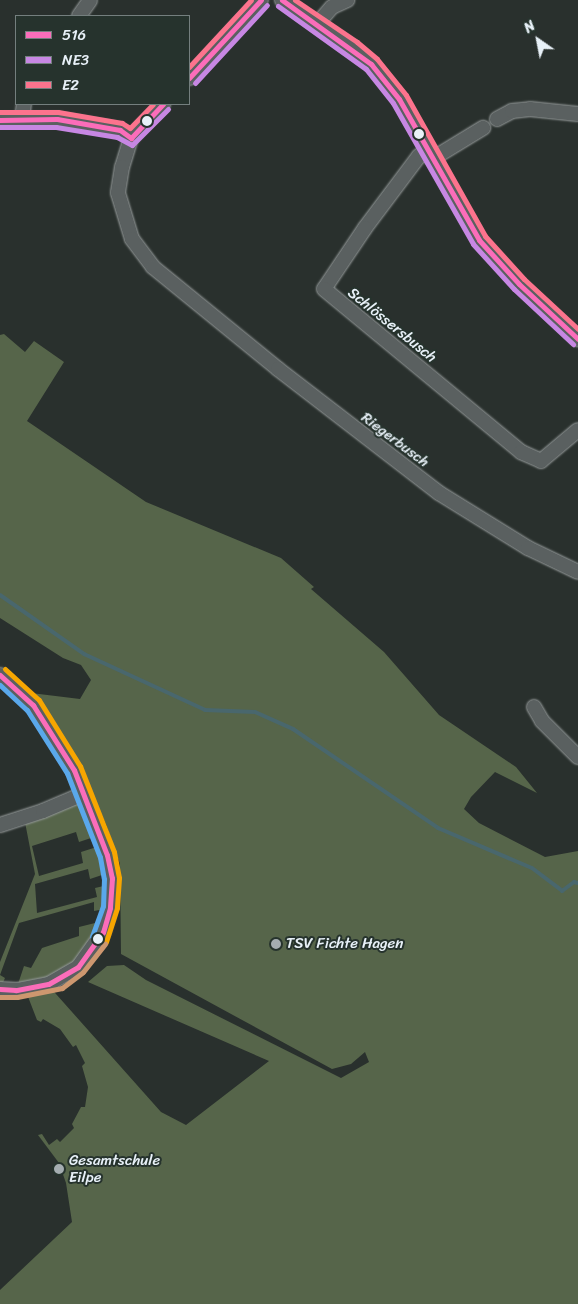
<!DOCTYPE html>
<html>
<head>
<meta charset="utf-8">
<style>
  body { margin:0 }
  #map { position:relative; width:578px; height:1304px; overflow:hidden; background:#29302d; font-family:Sriracha,sans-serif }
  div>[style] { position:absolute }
  .green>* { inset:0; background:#56654a }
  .stream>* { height:4px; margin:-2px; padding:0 2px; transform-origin:2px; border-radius:2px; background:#49676d }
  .roads { filter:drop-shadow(0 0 1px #959a9a) drop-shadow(0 0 1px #959a9a) }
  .street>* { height:14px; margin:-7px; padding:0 7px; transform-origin:7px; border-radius:7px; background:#5a6060 }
  .bus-1>* { height:5px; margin:-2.5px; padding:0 2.5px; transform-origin:2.5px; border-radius:2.5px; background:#fb6dba }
  .bus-2>* { height:5px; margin:-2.5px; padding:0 2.5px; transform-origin:2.5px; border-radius:2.5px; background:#c787e3 }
  .bus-3>* { height:5px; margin:-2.5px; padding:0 2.5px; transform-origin:2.5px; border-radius:2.5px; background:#fc738d }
  .bus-4>* { height:5px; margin:-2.5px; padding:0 2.5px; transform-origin:2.5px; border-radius:2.5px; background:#5aa8eb }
  .bus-5>* { height:5px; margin:-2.5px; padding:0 2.5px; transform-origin:2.5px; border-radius:2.5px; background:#f7a600 }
  .bus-6>* { height:5px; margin:-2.5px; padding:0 2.5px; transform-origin:2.5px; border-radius:2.5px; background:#cd976f }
  .dots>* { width:14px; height:14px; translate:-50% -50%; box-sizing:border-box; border:2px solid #26332d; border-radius:50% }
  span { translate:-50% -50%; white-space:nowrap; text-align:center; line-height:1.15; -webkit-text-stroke:4px #26332d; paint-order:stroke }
  .street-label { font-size:15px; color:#e8f1f8 }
  .poi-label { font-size:15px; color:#e8f1f8 }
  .left { translate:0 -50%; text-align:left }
  .legend { position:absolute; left:15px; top:15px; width:175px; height:90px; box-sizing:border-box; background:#26332d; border:1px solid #747f7e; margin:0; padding:6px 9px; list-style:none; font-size:15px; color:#e8f1f8 }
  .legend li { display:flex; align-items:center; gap:10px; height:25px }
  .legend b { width:25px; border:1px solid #747f7e }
  .north { position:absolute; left:513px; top:15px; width:50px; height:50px; -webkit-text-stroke:4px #26332d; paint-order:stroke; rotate:327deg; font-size:14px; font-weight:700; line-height:20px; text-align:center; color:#e8f1f8 }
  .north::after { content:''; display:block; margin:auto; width:18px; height:22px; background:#e8f1f8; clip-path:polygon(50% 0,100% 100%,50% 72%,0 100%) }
</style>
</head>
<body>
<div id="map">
  <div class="green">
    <div style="clip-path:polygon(4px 334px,25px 352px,34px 341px,64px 362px,27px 421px,146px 502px,281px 558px,314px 587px,311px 589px,384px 652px,439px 715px,516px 767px,537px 793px,495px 772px,471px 797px,464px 809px,479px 823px,545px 857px,578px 851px,578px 1304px,0 1304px,0 1290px,72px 1222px,66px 1183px,59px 1163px,38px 1135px,42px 1134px,49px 1145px,57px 1139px,60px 1142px,74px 1128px,72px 1124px,81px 1107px,85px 1107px,88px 1087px,82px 1066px,85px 1063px,76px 1045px,73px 1047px,60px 1029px,43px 1019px,41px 1022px,37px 1020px,25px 989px,16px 990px,24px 966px,31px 968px,42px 948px,79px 936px,79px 927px,107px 920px,93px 950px,48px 985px,161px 1112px,186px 1125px,269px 1061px,88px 982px,107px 966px,124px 965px,146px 980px,341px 1078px,369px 1062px,365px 1052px,351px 1064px,332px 1069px,121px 954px,120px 864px,106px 824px,74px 753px,31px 693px,80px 699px,91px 680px,81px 665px,63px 658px,0 618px,0 335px)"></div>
    <div style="clip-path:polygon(83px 794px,100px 835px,79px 842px,76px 832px,32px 846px,39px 876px,83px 863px,81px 852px,103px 845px,111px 872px,90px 879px,88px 869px,35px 884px,37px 913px,97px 897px,95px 888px,112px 884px,110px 908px,94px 911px,94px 902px,19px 923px,0 975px,5px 978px,0 989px,0 962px,35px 874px,24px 817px)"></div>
  </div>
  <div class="stream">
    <div style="left:0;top:595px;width:103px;rotate:35.1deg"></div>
    <div style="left:84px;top:654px;width:133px;rotate:24.8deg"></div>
    <div style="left:205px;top:710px;width:50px;rotate:2.3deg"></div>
    <div style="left:255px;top:712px;width:42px;rotate:24.1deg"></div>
    <div style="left:293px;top:729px;width:176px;rotate:34.3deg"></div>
    <div style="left:438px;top:828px;width:102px;rotate:23.1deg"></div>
    <div style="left:532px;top:868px;width:38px;rotate:37deg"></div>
    <div style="left:562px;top:891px;width:15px;rotate:-37deg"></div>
    <div style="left:574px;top:882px;width:4px;rotate:14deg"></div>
  </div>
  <div class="roads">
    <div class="street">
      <div style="left:282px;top:0;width:86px;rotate:34.1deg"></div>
      <div style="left:353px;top:48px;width:24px;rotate:42deg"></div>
      <div style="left:371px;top:64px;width:45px;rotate:51.3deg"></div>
      <div style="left:399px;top:99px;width:162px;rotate:60.4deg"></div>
      <div style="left:479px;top:240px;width:59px;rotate:47.7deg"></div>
      <div style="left:519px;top:284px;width:81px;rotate:43deg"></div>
      <div style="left:79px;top:16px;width:19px;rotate:-55deg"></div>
      <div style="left:318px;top:23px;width:21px;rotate:-49deg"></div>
      <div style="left:332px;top:7px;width:17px;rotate:-25deg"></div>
      <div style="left:189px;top:78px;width:106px;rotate:-47.3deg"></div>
      <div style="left:22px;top:118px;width:14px;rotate:-82deg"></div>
      <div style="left:497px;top:119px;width:17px;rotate:-28deg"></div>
      <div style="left:512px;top:111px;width:18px;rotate:-6deg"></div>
      <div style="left:530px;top:109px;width:48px;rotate:5.9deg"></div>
      <div style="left:0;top:120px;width:57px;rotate:-1deg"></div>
      <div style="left:57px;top:119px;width:64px;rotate:9.9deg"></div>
      <div style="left:120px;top:130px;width:14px;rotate:36deg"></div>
      <div style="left:131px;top:138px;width:47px;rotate:-46.7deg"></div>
      <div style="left:131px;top:138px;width:30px;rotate:107deg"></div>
      <div style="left:122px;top:167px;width:26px;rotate:99deg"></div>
      <div style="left:118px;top:193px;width:48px;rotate:73.1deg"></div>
      <div style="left:132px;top:239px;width:35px;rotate:53deg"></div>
      <div style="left:153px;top:267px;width:161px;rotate:39.2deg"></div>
      <div style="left:278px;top:369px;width:203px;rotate:37.6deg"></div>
      <div style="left:439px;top:493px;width:105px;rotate:31.7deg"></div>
      <div style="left:528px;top:548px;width:55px;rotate:25.6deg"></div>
      <div style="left:428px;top:150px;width:11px;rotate:146deg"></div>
      <div style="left:419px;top:156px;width:90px;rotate:126.9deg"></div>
      <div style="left:365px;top:228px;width:73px;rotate:123.9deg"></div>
      <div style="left:324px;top:289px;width:256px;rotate:39.6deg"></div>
      <div style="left:521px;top:452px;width:22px;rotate:24deg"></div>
      <div style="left:541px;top:461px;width:48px;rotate:-40deg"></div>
      <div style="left:432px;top:159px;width:60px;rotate:-31.3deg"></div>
      <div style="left:0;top:675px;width:45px;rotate:42.3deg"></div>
      <div style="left:33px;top:705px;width:77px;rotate:57.8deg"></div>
      <div style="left:74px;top:770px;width:91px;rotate:68.8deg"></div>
      <div style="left:107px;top:855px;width:24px;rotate:78deg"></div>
      <div style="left:112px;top:878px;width:30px;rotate:94deg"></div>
      <div style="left:110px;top:908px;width:25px;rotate:106deg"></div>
      <div style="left:103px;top:932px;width:43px;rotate:125.5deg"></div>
      <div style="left:78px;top:967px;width:34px;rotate:150deg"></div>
      <div style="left:48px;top:984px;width:33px;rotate:169deg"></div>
      <div style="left:16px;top:990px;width:16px;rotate:-176deg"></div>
      <div style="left:534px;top:707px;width:16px;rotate:60deg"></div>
      <div style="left:542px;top:721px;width:51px;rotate:45deg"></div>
      <div style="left:0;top:825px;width:45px;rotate:-18deg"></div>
      <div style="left:43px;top:811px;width:43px;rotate:-23deg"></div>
    </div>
  </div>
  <div class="bus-1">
    <div style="left:282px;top:0;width:110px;rotate:35.7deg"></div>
    <div style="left:371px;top:64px;width:45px;rotate:51.3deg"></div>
    <div style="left:399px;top:99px;width:162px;rotate:60.4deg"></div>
    <div style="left:479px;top:240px;width:59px;rotate:47.7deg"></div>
    <div style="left:519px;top:284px;width:81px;rotate:43deg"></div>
    <div style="left:189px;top:78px;width:106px;rotate:-47.3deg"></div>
    <div style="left:0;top:120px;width:57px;rotate:-1deg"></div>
    <div style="left:57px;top:119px;width:64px;rotate:9.9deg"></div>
    <div style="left:120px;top:130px;width:14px;rotate:36deg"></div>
    <div style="left:131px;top:138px;width:47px;rotate:-46.7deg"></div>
    <div style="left:0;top:675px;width:45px;rotate:42.3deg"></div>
    <div style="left:33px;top:705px;width:77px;rotate:57.8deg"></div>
    <div style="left:74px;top:770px;width:91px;rotate:68.8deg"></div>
    <div style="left:107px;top:855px;width:24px;rotate:78deg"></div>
    <div style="left:112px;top:878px;width:30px;rotate:94deg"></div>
    <div style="left:110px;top:908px;width:25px;rotate:106deg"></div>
    <div style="left:103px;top:932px;width:43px;rotate:125.5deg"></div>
    <div style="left:78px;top:967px;width:34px;rotate:150deg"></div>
    <div style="left:48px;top:984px;width:33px;rotate:169deg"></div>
    <div style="left:16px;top:990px;width:16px;rotate:-176deg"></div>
  </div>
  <div class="bus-2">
    <div style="left:278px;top:6px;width:108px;rotate:35.6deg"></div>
    <div style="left:366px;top:69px;width:43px;rotate:51.5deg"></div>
    <div style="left:393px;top:103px;width:162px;rotate:60.4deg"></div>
    <div style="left:473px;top:244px;width:61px;rotate:47.7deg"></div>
    <div style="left:514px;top:289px;width:81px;rotate:43deg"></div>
    <div style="left:195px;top:83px;width:106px;rotate:-47.3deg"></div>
    <div style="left:0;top:127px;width:56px"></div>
    <div style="left:56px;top:127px;width:62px;rotate:9.3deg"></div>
    <div style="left:117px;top:137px;width:17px;rotate:28deg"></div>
    <div style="left:132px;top:145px;width:51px;rotate:-45deg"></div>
  </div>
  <div class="bus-3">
    <div style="left:295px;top:0;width:75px;rotate:34.1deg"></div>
    <div style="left:357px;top:42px;width:26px;rotate:40deg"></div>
    <div style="left:377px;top:59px;width:46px;rotate:51.1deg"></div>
    <div style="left:406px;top:95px;width:162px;rotate:60.7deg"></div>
    <div style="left:485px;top:236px;width:58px;rotate:47.8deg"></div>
    <div style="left:524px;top:279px;width:74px;rotate:42.8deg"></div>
    <div style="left:189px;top:67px;width:91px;rotate:-47.2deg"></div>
    <div style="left:0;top:112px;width:58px"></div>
    <div style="left:58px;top:112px;width:65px;rotate:9.8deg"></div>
    <div style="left:122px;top:123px;width:9px;rotate:32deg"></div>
    <div style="left:130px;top:128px;width:33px;rotate:-46deg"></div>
  </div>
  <div class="bus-4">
    <div style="left:0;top:685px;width:37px;rotate:43deg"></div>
    <div style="left:27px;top:710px;width:75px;rotate:57.6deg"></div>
    <div style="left:67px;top:773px;width:90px;rotate:68.6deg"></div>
    <div style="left:100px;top:857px;width:22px;rotate:80deg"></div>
    <div style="left:104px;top:879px;width:27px;rotate:92deg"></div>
    <div style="left:103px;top:906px;width:32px;rotate:110deg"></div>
  </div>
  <div class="bus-5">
    <div style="left:5px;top:669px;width:46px;rotate:42.4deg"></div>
    <div style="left:39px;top:700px;width:78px;rotate:58.2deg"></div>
    <div style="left:80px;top:766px;width:92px;rotate:68.4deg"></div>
    <div style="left:114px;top:852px;width:26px;rotate:79deg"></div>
    <div style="left:119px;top:878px;width:30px;rotate:94deg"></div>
    <div style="left:117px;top:908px;width:36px;rotate:108deg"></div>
  </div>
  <div class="bus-6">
    <div style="left:0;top:997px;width:17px"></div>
    <div style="left:17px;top:997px;width:46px;rotate:-11.3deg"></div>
    <div style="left:62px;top:988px;width:26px;rotate:-37deg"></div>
    <div style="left:83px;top:972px;width:36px;rotate:-52deg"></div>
  </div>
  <div class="dots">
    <div style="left:147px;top:121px;background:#e8f1f8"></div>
    <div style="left:419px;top:134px;background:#e8f1f8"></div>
    <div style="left:98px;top:939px;background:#e8f1f8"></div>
    <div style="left:276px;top:944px;background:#a5adb1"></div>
    <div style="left:59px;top:1169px;background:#a5adb1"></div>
  </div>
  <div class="street-label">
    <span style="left:392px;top:325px;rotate:39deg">Schlössersbusch</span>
    <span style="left:395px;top:440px;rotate:37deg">Riegerbusch</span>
  </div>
  <div class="poi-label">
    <span class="left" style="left:286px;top:944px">TSV Fichte Hagen</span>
    <span class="left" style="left:69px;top:1169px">Gesamtschule<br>Eilpe</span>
  </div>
  <ul class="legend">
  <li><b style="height:6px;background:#fb6dba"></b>516</li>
  <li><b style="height:6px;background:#c787e3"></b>NE3</li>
  <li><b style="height:6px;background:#fc738d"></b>E2</li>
  </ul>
  <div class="north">N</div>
</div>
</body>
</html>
